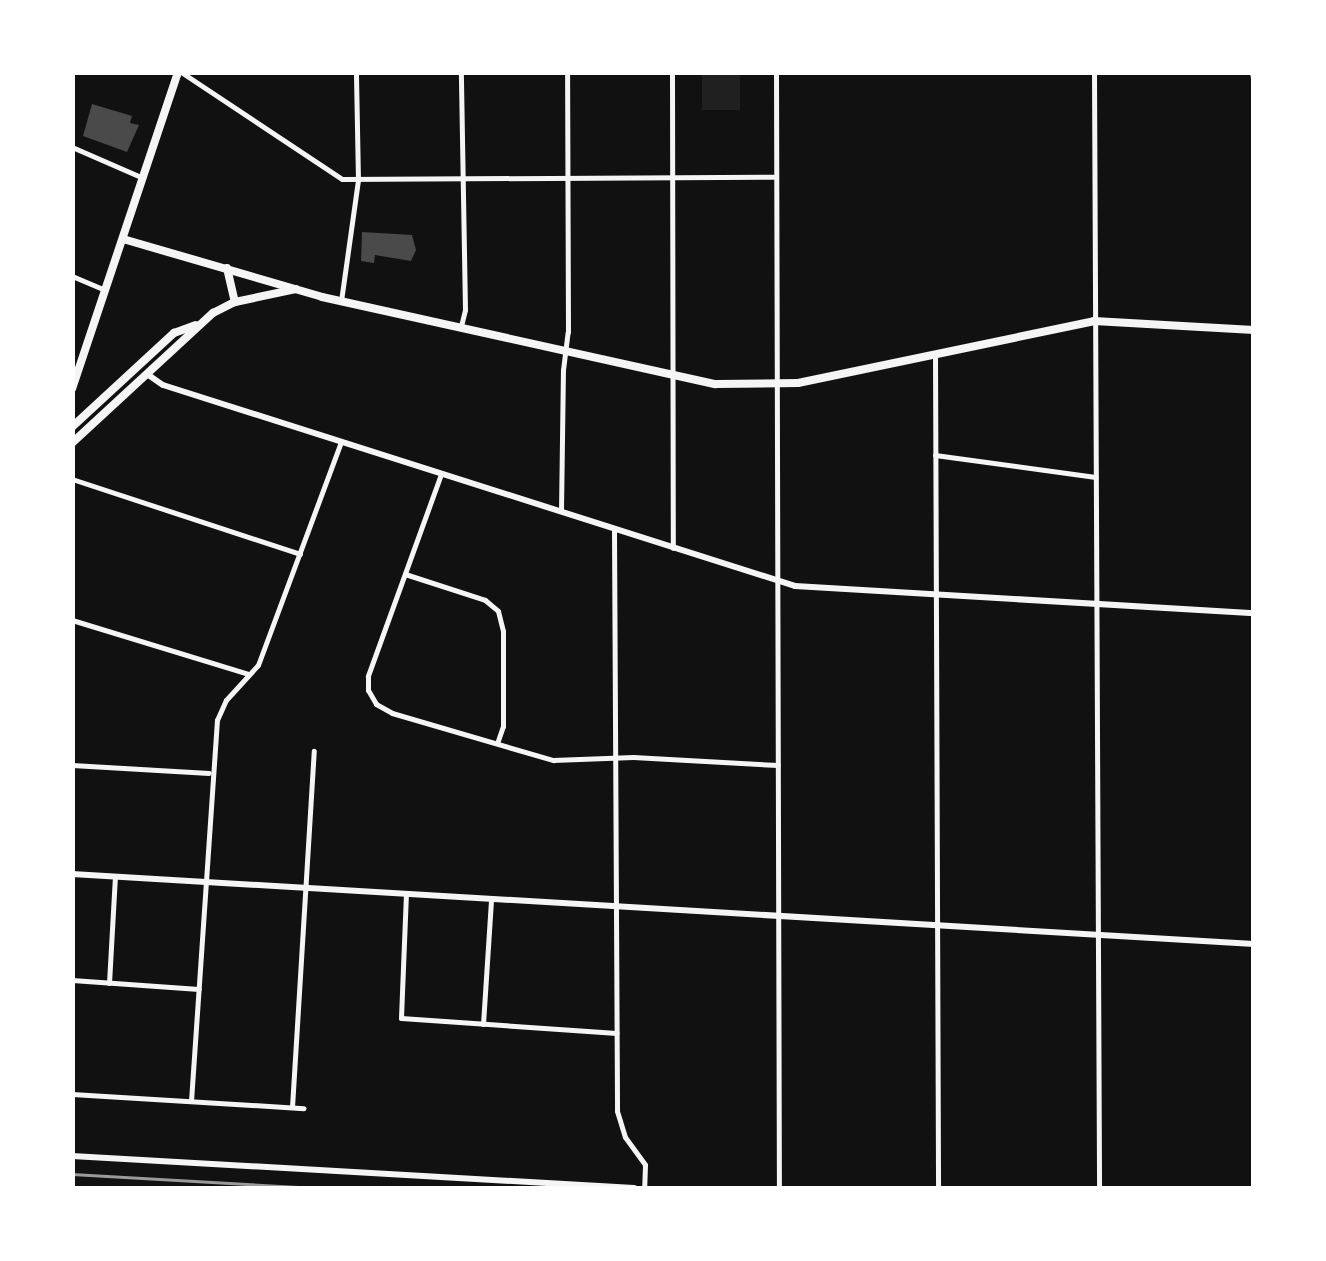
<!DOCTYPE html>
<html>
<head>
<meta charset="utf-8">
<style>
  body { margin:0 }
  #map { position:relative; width:1326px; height:1261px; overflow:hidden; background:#111; font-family:"Source Sans 3",sans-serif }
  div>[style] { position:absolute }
  .green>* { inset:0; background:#202020; transform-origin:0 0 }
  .building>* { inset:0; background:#4a4a4a }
  .minor>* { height:5px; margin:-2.5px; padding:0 2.5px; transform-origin:2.5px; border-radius:2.5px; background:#f5f5f5 }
  .tertiary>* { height:6px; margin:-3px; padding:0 3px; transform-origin:3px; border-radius:3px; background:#f5f5f5 }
  .primary>* { height:8px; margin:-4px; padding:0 4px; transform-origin:4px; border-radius:4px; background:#f5f5f5 }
  .rail>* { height:2.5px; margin:-1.25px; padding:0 1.25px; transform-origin:1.25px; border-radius:1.25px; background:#9a9a9a }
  span { translate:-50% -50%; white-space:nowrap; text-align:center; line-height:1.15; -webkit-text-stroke:10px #fff; paint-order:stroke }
  .frame { position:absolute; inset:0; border:75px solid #fff; pointer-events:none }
</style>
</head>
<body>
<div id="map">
  <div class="green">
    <div style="left:702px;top:73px;width:38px;height:37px"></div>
  </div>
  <div class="building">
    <div style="clip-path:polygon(92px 104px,132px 116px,130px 123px,139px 125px,127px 152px,83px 136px)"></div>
    <div style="clip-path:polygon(362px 232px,412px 235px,416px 250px,411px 261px,375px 255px,374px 263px,361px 261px)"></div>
  </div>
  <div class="minor">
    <div style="left:181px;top:72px;width:193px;rotate:33.6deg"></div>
    <div style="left:342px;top:179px;width:434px;rotate:-0.3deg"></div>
    <div style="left:672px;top:72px;width:476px;rotate:89.9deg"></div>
    <div style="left:776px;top:72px;width:1116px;rotate:89.85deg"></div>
    <div style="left:1094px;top:72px;width:1116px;rotate:89.74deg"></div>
    <div style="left:72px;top:147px;width:77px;rotate:23.6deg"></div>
    <div style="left:72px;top:276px;width:36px;rotate:23deg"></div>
    <div style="left:341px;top:301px;width:122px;rotate:-82deg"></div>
    <div style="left:358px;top:180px;width:108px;rotate:-91.1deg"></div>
    <div style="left:461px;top:326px;width:16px;rotate:-76deg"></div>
    <div style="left:465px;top:310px;width:238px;rotate:-91deg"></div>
    <div style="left:935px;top:354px;width:834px;rotate:89.79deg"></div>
    <div style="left:935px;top:455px;width:162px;rotate:7.8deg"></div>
    <div style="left:441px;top:474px;width:215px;rotate:109.9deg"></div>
    <div style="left:368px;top:676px;width:14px;rotate:90deg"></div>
    <div style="left:368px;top:690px;width:16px;rotate:60deg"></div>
    <div style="left:376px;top:704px;width:18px;rotate:29deg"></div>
    <div style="left:392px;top:713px;width:168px;rotate:16.3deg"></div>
    <div style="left:553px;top:760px;width:80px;rotate:-2.1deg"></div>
    <div style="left:633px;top:757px;width:145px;rotate:3.2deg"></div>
    <div style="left:72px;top:479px;width:240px;rotate:18.2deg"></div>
    <div style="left:561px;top:511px;width:141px;rotate:-89.2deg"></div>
    <div style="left:563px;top:370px;width:38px;rotate:-83deg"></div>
    <div style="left:568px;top:332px;width:260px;rotate:-90.2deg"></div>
    <div style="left:614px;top:530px;width:581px;rotate:89.7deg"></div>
    <div style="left:617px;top:1111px;width:27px;rotate:73deg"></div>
    <div style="left:625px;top:1137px;width:34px;rotate:54deg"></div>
    <div style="left:645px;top:1165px;width:23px;rotate:92deg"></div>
    <div style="left:405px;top:574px;width:84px;rotate:18deg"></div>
    <div style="left:485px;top:600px;width:17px;rotate:40deg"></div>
    <div style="left:498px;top:611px;width:21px;rotate:76deg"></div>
    <div style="left:503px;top:631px;width:95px;rotate:90deg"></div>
    <div style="left:503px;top:726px;width:18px;rotate:109deg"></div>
    <div style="left:72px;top:620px;width:185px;rotate:17deg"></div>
    <div style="left:72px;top:765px;width:137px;rotate:3.3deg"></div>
    <div style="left:406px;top:893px;width:125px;rotate:92.3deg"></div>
    <div style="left:401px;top:1018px;width:216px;rotate:4deg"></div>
    <div style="left:72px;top:980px;width:127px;rotate:4.1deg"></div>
    <div style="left:109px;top:983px;width:106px;rotate:-86.8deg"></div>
    <div style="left:483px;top:1024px;width:125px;rotate:-86.3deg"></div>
    <div style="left:72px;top:1094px;width:232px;rotate:3.5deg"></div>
    <div style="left:191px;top:1101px;width:382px;rotate:-86.1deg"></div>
    <div style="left:217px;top:720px;width:22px;rotate:-66deg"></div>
    <div style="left:226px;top:700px;width:47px;rotate:-47.6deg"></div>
    <div style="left:258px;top:665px;width:238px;rotate:-69.6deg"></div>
    <div style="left:292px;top:1107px;width:357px;rotate:-86.5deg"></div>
  </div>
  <div class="tertiary">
    <div style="left:1253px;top:72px;width:6px;rotate:81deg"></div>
    <div style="left:147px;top:374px;width:19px;rotate:35deg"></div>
    <div style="left:163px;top:385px;width:663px;rotate:17.64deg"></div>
    <div style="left:795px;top:586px;width:460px;rotate:3.4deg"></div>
    <div style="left:72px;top:874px;width:1184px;rotate:3.39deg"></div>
    <div style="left:72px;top:1156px;width:563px;rotate:3.26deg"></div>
  </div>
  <div class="primary">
    <div style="left:123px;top:239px;width:207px;rotate:16.2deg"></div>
    <div style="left:322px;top:297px;width:403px;rotate:12.5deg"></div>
    <div style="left:716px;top:384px;width:82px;rotate:-0.7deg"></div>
    <div style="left:798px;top:383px;width:302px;rotate:-11.8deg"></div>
    <div style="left:1094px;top:321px;width:160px;rotate:3.2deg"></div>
    <div style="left:227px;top:268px;width:35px;rotate:77deg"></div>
    <div style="left:72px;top:389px;width:334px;rotate:-71.5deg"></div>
    <div style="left:72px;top:427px;width:139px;rotate:-42.7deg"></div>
    <div style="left:174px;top:333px;width:23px;rotate:-20deg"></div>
    <div style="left:72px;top:443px;width:192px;rotate:-42.7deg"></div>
    <div style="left:213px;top:313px;width:25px;rotate:-27deg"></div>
    <div style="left:235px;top:302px;width:62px;rotate:-12deg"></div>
  </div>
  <div class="rail">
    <div style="left:72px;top:1174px;width:244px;rotate:3.3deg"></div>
  </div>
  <div class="frame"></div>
</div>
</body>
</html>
